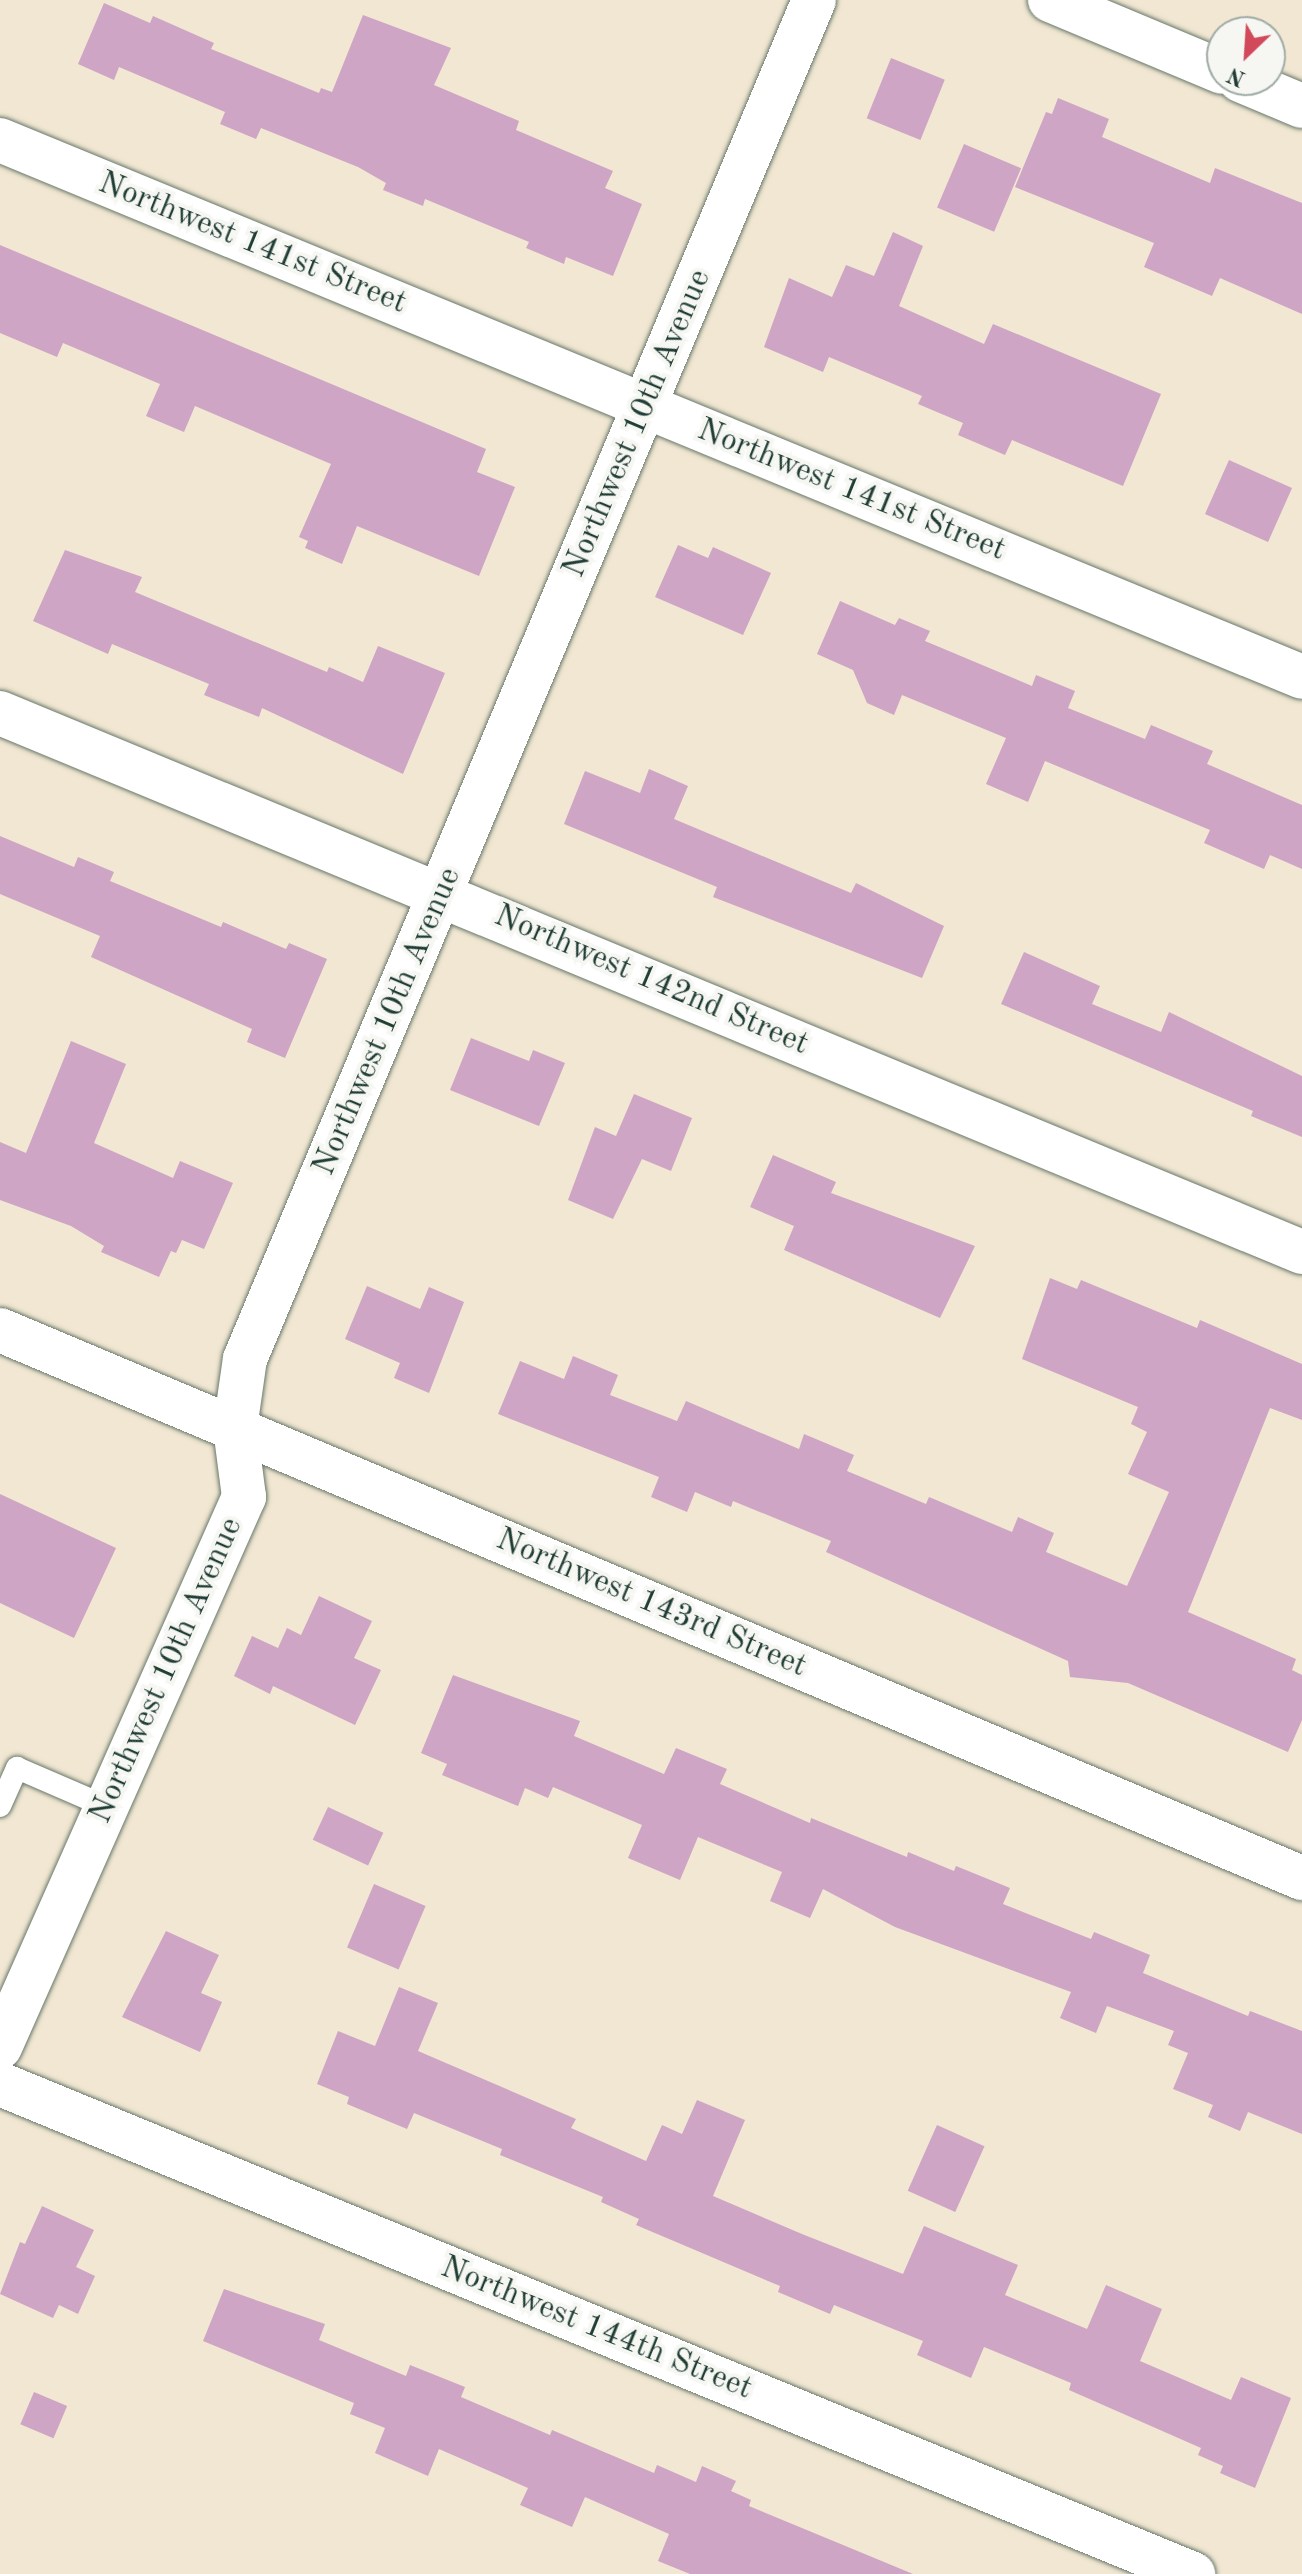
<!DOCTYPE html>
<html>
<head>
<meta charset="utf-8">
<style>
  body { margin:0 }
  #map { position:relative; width:1302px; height:2574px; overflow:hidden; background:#f1e7d2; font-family:"Old Standard TT",serif }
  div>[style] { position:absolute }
  .building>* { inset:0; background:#cea5c5; transform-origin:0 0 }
  .roads { filter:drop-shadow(0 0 2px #68786b) drop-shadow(0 0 2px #68786b) }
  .lane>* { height:22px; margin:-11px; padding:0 11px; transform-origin:11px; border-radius:11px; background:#fff }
  .street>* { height:44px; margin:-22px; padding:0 22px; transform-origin:22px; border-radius:22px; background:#fff }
  .secondary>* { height:44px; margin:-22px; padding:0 22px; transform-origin:22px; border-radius:22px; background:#fff }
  span { translate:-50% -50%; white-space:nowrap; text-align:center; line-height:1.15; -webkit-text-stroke:8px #f6f6f2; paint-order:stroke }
  .street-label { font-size:32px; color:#1f3d34 }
  .north { position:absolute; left:1206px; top:16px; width:80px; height:80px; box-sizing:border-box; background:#f6f6f2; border:2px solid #a0aca6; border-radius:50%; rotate:205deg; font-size:22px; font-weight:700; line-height:32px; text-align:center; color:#1f3d34 }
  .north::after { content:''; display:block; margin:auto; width:28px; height:36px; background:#d1495b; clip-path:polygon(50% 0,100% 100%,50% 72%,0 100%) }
</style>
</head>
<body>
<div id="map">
  <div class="building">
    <div style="clip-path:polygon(104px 3px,150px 23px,153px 16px,214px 43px,211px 49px,319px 93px,321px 88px,332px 92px,363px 15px,451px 48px,434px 85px,519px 121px,516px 130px,613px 171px,605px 188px,642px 204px,613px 276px,566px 257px,564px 264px,526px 248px,529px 242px,425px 199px,423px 206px,383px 190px,386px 183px,358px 167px,261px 128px,256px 139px,220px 124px,225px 112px,119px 67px,114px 80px,78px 64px)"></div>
    <div style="left:891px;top:58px;width:58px;height:65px;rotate:22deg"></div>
    <div style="clip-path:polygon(1058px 98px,1109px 119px,1102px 137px,1210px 183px,1215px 168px,1302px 203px,1302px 314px,1220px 278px,1212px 296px,1144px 267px,1154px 243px,1015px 187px,1046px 112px,1052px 114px)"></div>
    <div style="left:964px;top:144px;width:62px;height:69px;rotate:23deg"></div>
    <div style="clip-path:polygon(893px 232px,923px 246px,899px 306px,984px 344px,993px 324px,1161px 394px,1123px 486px,1012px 440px,1005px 455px,958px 435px,963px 423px,918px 404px,922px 396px,829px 357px,823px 372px,764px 347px,789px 278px,832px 297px,846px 265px,874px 276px)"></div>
    <div style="clip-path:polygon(0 245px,486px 449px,477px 472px,515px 487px,479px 576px,357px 526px,342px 564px,305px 548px,308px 541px,299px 537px,331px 464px,195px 406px,184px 432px,146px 416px,160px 384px,63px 343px,57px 357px,0 333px)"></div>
    <div style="left:1229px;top:460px;width:69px;height:59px;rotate:24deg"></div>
    <div style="clip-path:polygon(678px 545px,708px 558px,713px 547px,771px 573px,743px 635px,655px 597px)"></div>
    <div style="clip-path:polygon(65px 550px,142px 577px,135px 592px,327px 672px,329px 667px,363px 682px,378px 646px,445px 673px,403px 774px,262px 708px,259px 717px,204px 695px,209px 684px,112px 644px,108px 654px,33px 621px)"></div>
    <div style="clip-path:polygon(840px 601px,895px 625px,899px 618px,930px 631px,925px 641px,1032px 686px,1036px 675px,1075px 691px,1068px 708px,1145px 739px,1151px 725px,1213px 751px,1207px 764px,1302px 805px,1302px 869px,1270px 855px,1264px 869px,1204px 843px,1210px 830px,1045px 761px,1028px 802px,986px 784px,1006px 738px,902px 695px,894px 715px,867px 703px,853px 670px,817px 654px)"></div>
    <div style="clip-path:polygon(649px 769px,688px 786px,674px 819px,851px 893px,856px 883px,944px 926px,922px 978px,713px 897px,717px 887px,564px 824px,585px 771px,640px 793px)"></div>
    <div style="clip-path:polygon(0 836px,74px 867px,78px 857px,114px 872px,110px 881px,221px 927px,223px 922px,286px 949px,289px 943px,327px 959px,285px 1058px,247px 1042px,252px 1029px,91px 957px,100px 936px,0 894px)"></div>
    <div style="clip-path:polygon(1024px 952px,1100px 986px,1092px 1004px,1161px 1032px,1169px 1012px,1302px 1076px,1302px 1137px,1251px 1116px,1253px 1111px,1001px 1004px)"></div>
    <div style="clip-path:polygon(471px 1038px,529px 1061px,533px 1050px,565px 1063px,539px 1126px,450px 1090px)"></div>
    <div style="clip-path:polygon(71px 1041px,126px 1064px,94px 1143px,173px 1178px,180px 1161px,233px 1183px,204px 1249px,182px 1240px,176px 1253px,171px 1251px,159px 1277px,101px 1252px,104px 1246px,71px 1226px,0 1200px,0 1142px,26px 1153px)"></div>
    <div style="clip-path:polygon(634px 1094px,692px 1118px,671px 1171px,642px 1159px,613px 1219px,568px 1200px,595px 1127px,616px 1136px)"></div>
    <div style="clip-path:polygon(773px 1155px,836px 1182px,831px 1193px,975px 1246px,940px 1318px,784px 1250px,794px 1226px,750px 1207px)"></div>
    <div style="clip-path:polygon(1050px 1278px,1077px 1289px,1081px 1280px,1197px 1328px,1200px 1320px,1302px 1364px,1302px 1420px,1270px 1408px,1188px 1612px,1296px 1659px,1292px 1670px,1302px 1675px,1302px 1720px,1288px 1752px,1128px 1683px,1070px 1677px,1068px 1661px,826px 1552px,831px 1541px,733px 1501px,731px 1507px,695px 1492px,687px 1512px,651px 1497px,659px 1477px,498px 1414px,520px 1361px,564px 1379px,573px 1356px,618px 1375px,610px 1395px,677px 1421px,686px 1401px,799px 1449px,804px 1434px,854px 1455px,847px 1471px,926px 1504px,929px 1497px,1012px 1532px,1018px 1517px,1054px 1533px,1046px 1552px,1127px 1586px,1169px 1492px,1128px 1474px,1147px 1432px,1131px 1424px,1138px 1407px,1022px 1359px)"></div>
    <div style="clip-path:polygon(367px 1286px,420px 1309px,429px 1287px,464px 1302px,429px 1393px,394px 1378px,400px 1363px,345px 1339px)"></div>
    <div style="clip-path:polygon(0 1494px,116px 1548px,74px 1638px,0 1603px)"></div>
    <div style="clip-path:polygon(319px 1596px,372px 1621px,354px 1658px,381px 1670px,355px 1725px,273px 1686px,270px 1694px,234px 1676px,252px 1636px,278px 1648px,287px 1628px,301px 1635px)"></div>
    <div style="clip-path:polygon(453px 1675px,580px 1721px,574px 1736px,664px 1774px,676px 1748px,727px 1769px,720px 1784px,810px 1823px,811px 1818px,907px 1857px,908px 1852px,954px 1871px,956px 1866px,1010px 1888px,1003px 1904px,1091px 1939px,1094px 1932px,1150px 1955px,1143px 1973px,1248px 2016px,1250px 2011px,1302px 2031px,1302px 2134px,1248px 2112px,1240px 2131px,1208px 2117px,1213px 2105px,1173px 2089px,1188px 2053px,1168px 2045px,1174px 2031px,1107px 2006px,1096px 2033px,1060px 2018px,1071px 1992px,895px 1927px,823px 1889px,810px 1918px,770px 1901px,782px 1872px,698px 1837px,680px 1880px,628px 1858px,642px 1825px,553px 1787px,548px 1798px,525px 1788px,518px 1806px,442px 1775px,447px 1764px,421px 1753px)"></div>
    <div style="left:328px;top:1807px;width:61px;height:36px;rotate:25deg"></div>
    <div style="left:374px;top:1884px;width:56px;height:69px;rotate:23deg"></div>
    <div style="clip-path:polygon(166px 1931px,219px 1955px,201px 1993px,222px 2002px,200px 2052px,122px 2017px)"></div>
    <div style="clip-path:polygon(399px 1987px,438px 2003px,418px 2051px,576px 2119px,571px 2128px,646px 2161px,662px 2125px,682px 2134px,697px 2100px,745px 2120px,713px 2196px,802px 2234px,903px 2274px,924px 2226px,1018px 2265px,1005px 2295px,1087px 2329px,1106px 2285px,1162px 2309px,1140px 2361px,1231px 2400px,1241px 2377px,1291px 2398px,1255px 2488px,1220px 2473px,1223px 2466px,1198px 2455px,1201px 2448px,1069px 2390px,1071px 2383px,984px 2347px,971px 2378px,917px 2355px,923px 2341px,834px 2305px,830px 2314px,778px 2292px,780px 2286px,636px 2225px,639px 2219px,601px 2202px,603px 2197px,500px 2155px,502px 2149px,414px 2113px,407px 2129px,347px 2104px,349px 2097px,317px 2084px,338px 2031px,375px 2046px)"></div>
    <div style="left:937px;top:2125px;width:52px;height:72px;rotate:24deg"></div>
    <div style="clip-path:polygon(42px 2206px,94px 2230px,76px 2267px,95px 2276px,78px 2314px,59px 2305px,53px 2318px,0 2294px,20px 2242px,25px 2244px)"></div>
    <div style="clip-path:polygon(224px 2289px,325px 2324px,319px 2340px,406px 2376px,410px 2365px,465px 2387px,461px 2397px,550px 2435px,552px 2430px,654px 2473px,657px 2465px,696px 2482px,702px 2466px,736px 2481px,731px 2491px,751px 2500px,749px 2506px,913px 2574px,690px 2574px,658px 2561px,669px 2534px,585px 2497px,572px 2527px,520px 2505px,528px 2488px,439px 2449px,428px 2476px,375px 2453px,385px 2428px,350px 2414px,354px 2403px,203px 2341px)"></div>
    <div style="left:34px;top:2392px;width:36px;height:35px;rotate:23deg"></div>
  </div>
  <div class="roads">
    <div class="lane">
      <div style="left:0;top:1806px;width:42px;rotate:-65.9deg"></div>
      <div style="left:17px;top:1768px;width:98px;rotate:23.4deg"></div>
    </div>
    <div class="street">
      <div style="left:1050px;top:0;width:186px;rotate:22.7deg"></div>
      <div style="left:1240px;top:80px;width:67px;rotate:22.8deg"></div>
      <div style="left:0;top:140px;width:1408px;rotate:22.41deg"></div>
      <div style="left:0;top:713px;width:1409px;rotate:22.49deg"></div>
      <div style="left:0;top:2047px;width:602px;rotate:-66.08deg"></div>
      <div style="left:244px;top:1497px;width:70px;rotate:-97.4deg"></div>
      <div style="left:235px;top:1428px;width:70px;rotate:-81.8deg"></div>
      <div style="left:245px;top:1359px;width:1473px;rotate:-67.28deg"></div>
      <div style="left:0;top:2084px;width:1290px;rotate:22.33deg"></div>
    </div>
    <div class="secondary">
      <div style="left:0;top:1330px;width:1413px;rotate:22.83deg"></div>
    </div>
  </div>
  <div class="street-label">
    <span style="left:252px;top:244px;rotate:22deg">Northwest 141st Street</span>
    <span style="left:638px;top:424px;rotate:-67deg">Northwest 10th Avenue</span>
    <span style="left:851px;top:491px;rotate:22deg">Northwest 141st Street</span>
    <span style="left:651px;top:981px;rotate:23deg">Northwest 142nd Street</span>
    <span style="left:388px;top:1022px;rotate:-67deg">Northwest 10th Avenue</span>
    <span style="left:651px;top:1604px;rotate:23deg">Northwest 143rd Street</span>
    <span style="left:167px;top:1671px;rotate:-66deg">Northwest 10th Avenue</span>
    <span style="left:596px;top:2329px;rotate:22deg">Northwest 144th Street</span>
  </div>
  <div class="north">N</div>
</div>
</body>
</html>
